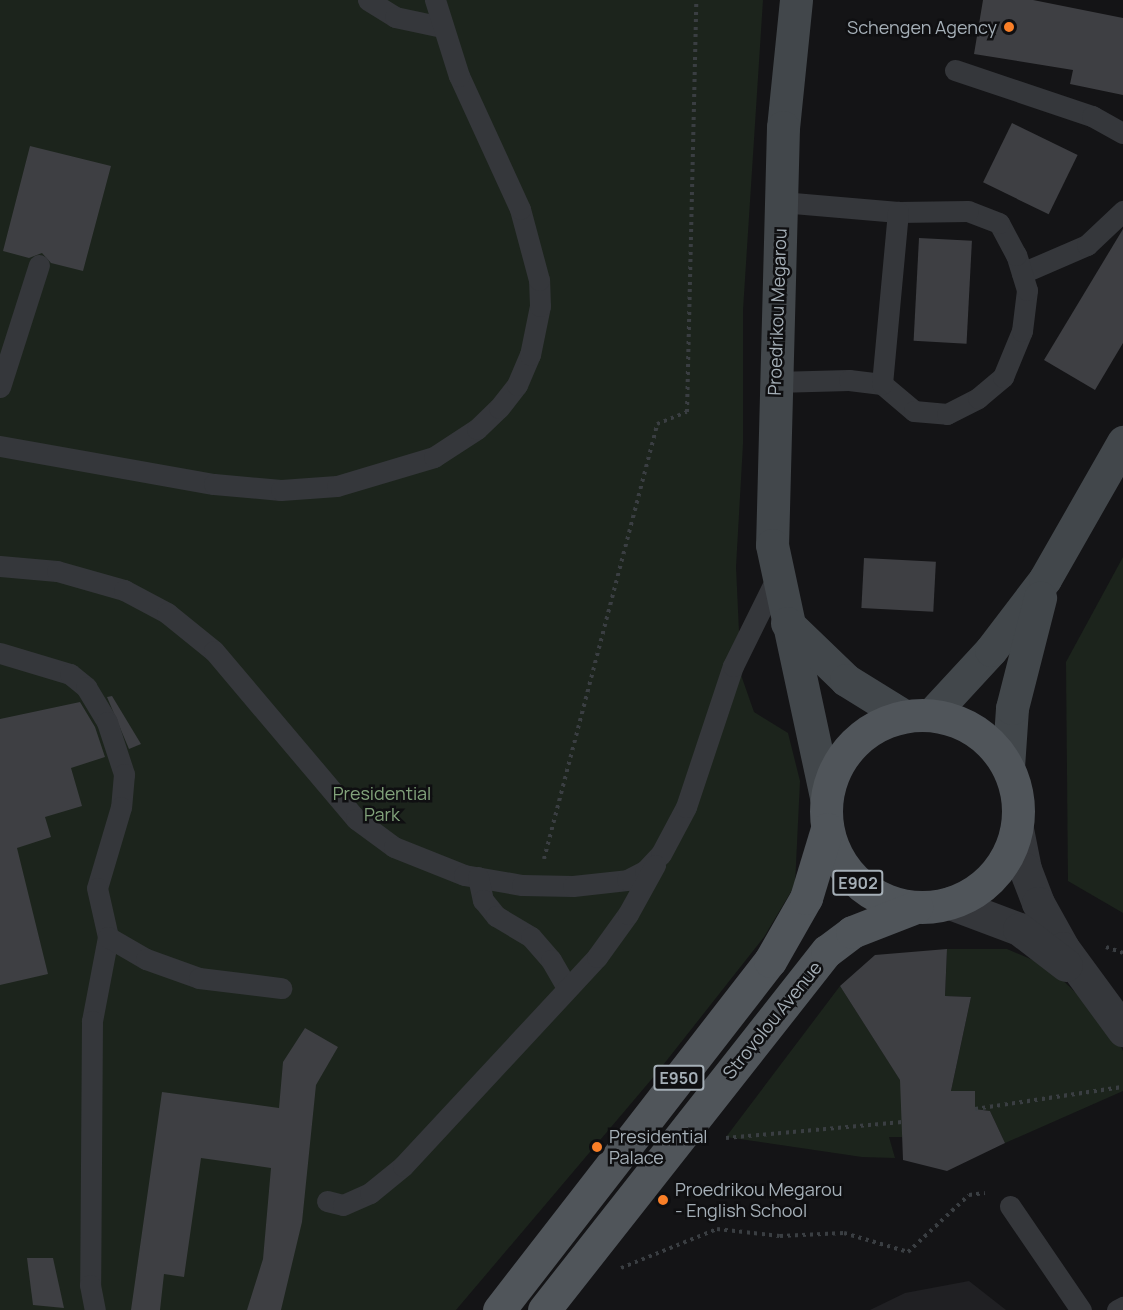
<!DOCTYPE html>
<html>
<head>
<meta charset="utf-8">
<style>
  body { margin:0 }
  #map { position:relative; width:1123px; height:1310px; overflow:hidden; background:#141416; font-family:Manrope,sans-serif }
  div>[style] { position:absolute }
  .built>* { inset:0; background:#202023 }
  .green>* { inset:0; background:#1c241c }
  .building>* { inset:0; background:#3e3f43; transform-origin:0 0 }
  .path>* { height:4px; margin-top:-2px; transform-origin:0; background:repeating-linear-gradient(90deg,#3a3e42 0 3px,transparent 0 7.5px) }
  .service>* { height:21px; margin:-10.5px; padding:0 10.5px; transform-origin:10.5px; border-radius:10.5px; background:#35373b }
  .minor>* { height:33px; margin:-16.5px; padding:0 16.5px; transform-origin:16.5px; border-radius:16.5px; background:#35373b }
  .secondary>* { height:33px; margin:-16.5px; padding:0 16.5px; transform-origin:16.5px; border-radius:16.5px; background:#42474b }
  .primary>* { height:33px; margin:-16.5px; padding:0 16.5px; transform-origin:16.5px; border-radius:16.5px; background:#50555a }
  .primary>.ring { margin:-16.5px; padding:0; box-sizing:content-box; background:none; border:33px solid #50555a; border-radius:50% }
  .dots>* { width:16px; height:16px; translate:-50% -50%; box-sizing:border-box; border:3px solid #0f0f11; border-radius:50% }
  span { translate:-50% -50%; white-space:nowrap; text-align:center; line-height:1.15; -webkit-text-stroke:5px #0f0f11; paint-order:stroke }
  .shield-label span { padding:2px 4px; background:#0f0f11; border:2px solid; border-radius:4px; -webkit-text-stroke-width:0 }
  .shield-label { font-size:16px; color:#a5afb7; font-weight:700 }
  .poi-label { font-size:18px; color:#a5afb7 }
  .right { translate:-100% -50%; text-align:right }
  .left { translate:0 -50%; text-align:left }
  .street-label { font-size:18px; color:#a5afb7 }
  .park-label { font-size:18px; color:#82a37b }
</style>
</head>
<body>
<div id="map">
  <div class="built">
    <div style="clip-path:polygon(969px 1281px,1006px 1310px,870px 1310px,905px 1293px)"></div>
  </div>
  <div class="green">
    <div style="clip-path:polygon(0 0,763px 0,743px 310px,743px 444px,736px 567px,741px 675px,754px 712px,788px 733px,800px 781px,795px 885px,764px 937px,656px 1074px,456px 1310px,0 1310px)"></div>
    <div style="clip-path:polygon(1123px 557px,1123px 913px,1068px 881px,1066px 662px)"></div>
    <div style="clip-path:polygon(947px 949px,1007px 949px,1049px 967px,1102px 1018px,1118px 1040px,1123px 1051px,1123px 1091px,1005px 1143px,990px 1111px,975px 1109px,975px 1091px,951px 1091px,971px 997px,945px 996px)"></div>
    <div style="clip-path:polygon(840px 986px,912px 1098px,902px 1137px,889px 1137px,895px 1158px,862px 1157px,726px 1137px)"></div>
  </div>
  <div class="building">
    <div style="clip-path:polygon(983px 0,1033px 0,1123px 18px,1123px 95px,1070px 84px,1073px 70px,974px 54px)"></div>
    <div style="left:1012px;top:123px;width:73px;height:66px;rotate:26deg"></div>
    <div style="clip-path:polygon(30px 146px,111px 166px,83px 271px,51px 263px,42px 253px,29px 258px,3px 251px)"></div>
    <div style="clip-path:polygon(1123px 229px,1123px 343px,1095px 390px,1044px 360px)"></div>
    <div style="left:919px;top:238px;width:53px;height:103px;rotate:3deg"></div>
    <div style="left:864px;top:558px;width:72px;height:50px;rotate:3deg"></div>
    <div style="clip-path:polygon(112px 696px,141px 744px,129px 749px,107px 697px)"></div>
    <div style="clip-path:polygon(80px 702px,95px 727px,105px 757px,71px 768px,82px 806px,45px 817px,51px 837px,17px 848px,48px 974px,0 985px,0 719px)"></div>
    <div style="clip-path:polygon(947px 949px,945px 996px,971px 997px,951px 1091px,975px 1091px,975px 1109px,990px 1111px,1005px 1143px,947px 1171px,903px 1160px,900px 1080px,840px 986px,875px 955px)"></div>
    <div style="clip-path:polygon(305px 1028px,338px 1047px,316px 1085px,302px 1222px,281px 1310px,247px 1310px,263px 1259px,271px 1168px,201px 1158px,184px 1277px,164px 1274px,160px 1310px,131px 1310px,162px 1092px,279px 1108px,283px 1062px)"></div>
    <div style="clip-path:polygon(27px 1258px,53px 1258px,64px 1308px,33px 1305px)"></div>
  </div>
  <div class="path">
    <div style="left:544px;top:859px;width:449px;rotate:-75.4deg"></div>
    <div style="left:657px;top:424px;width:32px;rotate:-22deg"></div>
    <div style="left:687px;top:412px;width:412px;rotate:-88.7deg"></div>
    <div style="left:1106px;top:947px;width:18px;rotate:19deg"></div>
    <div style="left:975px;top:1109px;width:150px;rotate:-8.5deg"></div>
    <div style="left:726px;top:1138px;width:177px;rotate:-5.2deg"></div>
    <div style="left:621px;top:1268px;width:104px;rotate:-22.1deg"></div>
    <div style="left:717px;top:1229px;width:63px;rotate:6.3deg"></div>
    <div style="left:780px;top:1236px;width:64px;rotate:-2.7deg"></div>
    <div style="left:844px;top:1233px;width:67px;rotate:16.5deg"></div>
    <div style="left:908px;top:1252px;width:83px;rotate:-43.1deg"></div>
    <div style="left:969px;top:1195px;width:16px;rotate:-7deg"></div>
  </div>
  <div class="service">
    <div style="left:368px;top:0;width:32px;rotate:32deg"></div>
    <div style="left:395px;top:17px;width:48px;rotate:12deg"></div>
    <div style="left:955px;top:70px;width:145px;rotate:18.6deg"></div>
    <div style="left:1092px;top:116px;width:35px;rotate:29deg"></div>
    <div style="left:1022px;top:273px;width:71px;rotate:-23.3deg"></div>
    <div style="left:1087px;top:245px;width:50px;rotate:-43.4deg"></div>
    <div style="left:775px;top:382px;width:74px;rotate:-1.5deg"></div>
    <div style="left:849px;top:380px;width:33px;rotate:7deg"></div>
    <div style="left:882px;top:384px;width:42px;rotate:40.2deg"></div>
    <div style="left:914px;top:411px;width:33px;rotate:5deg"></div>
    <div style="left:947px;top:414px;width:35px;rotate:-27deg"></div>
    <div style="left:978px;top:398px;width:33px;rotate:-40deg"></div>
    <div style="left:1003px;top:377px;width:50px;rotate:-67.6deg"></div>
    <div style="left:1022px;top:331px;width:41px;rotate:-83deg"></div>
    <div style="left:1027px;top:290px;width:37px;rotate:-107deg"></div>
    <div style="left:1016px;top:255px;width:36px;rotate:-118deg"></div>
    <div style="left:999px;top:223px;width:33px;rotate:-159deg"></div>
    <div style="left:968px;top:211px;width:70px;rotate:179.2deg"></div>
    <div style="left:898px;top:212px;width:117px;rotate:-175.1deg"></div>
    <div style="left:882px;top:384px;width:173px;rotate:-84.7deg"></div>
    <div style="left:0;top:387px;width:128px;rotate:-72.3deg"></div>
    <div style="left:0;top:446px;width:217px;rotate:10.1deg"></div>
    <div style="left:214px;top:484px;width:67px;rotate:5.1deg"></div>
    <div style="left:281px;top:490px;width:56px;rotate:-4.1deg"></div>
    <div style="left:337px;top:486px;width:101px;rotate:-16.6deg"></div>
    <div style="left:434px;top:457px;width:51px;rotate:-33.1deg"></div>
    <div style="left:477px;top:429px;width:30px;rotate:-44deg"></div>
    <div style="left:499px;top:408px;width:29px;rotate:-52deg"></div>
    <div style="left:517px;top:385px;width:33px;rotate:-67deg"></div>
    <div style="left:530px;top:355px;width:50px;rotate:-78.5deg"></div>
    <div style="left:540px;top:306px;width:26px;rotate:-92deg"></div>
    <div style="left:539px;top:280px;width:73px;rotate:-105deg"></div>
    <div style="left:520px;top:209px;width:146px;rotate:-114.6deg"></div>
    <div style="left:459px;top:76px;width:80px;rotate:-107.5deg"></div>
    <div style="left:0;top:566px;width:57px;rotate:5deg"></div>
    <div style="left:57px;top:571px;width:70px;rotate:15.8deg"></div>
    <div style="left:124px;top:590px;width:49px;rotate:28.1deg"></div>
    <div style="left:167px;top:613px;width:60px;rotate:39deg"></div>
    <div style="left:214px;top:651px;width:220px;rotate:49.8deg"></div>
    <div style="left:356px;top:819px;width:47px;rotate:36.4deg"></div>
    <div style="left:394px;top:847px;width:75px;rotate:21.8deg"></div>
    <div style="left:464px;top:875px;width:59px;rotate:9.8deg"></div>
    <div style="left:522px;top:885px;width:51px;rotate:1.1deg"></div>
    <div style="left:573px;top:886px;width:54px;rotate:-6.3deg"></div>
    <div style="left:627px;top:880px;width:20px;rotate:-27deg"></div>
    <div style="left:645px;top:871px;width:23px;rotate:-47deg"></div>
    <div style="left:661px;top:854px;width:53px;rotate:-62deg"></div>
    <div style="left:686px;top:807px;width:149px;rotate:-71.6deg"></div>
    <div style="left:733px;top:666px;width:97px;rotate:-63.7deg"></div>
    <div style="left:0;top:653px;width:73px;rotate:16.7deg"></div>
    <div style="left:70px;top:674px;width:21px;rotate:39deg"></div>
    <div style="left:86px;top:687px;width:41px;rotate:59deg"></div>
    <div style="left:107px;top:722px;width:55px;rotate:71.9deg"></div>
    <div style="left:124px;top:774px;width:33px;rotate:95deg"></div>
    <div style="left:121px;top:807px;width:84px;rotate:106.5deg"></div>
    <div style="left:97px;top:888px;width:50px;rotate:77.3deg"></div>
    <div style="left:108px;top:937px;width:86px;rotate:100.8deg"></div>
    <div style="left:92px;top:1021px;width:264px;rotate:90.4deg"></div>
    <div style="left:90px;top:1285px;width:25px;rotate:79deg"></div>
    <div style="left:478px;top:877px;width:24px;rotate:78deg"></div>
    <div style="left:483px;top:900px;width:21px;rotate:51deg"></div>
    <div style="left:496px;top:916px;width:41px;rotate:31deg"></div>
    <div style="left:531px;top:937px;width:30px;rotate:49deg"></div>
    <div style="left:551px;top:960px;width:32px;rotate:60deg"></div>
    <div style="left:108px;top:937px;width:44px;rotate:30.1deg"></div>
    <div style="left:146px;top:959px;width:56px;rotate:19.7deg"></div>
    <div style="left:199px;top:978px;width:83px;rotate:7deg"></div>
    <div style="left:327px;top:1201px;width:16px;rotate:14deg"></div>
    <div style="left:343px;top:1205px;width:30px;rotate:-24deg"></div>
    <div style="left:370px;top:1193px;width:43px;rotate:-39.3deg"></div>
    <div style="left:403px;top:1166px;width:285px;rotate:-47.1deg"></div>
    <div style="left:597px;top:957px;width:53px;rotate:-54.2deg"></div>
    <div style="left:628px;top:914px;width:56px;rotate:-61.1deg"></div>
    <div style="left:1010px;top:1206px;width:126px;rotate:55.7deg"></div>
    <div style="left:1117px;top:1310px;width:7px;rotate:-27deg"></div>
  </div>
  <div class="minor">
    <div style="left:1017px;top:829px;width:41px;rotate:78.7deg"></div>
    <div style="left:1025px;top:869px;width:36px;rotate:69deg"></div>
    <div style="left:1038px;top:903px;width:51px;rotate:60.9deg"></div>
    <div style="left:1063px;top:948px;width:102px;rotate:53.8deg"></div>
    <div style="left:950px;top:903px;width:74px;rotate:20.6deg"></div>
    <div style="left:1019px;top:929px;width:59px;rotate:37.5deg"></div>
  </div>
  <div class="secondary">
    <div style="left:796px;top:0;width:128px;rotate:95.8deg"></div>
    <div style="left:783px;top:127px;width:418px;rotate:91.5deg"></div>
    <div style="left:772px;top:545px;width:258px;rotate:77.9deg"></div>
    <div style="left:787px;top:623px;width:82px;rotate:44deg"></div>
    <div style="left:846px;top:680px;width:68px;rotate:31.8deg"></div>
    <div style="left:931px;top:715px;width:88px;rotate:-47.3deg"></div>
    <div style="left:991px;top:650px;width:89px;rotate:-52.7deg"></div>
    <div style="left:1045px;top:579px;width:158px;rotate:-60.3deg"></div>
    <div style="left:1008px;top:767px;width:59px;rotate:-86.1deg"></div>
    <div style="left:1012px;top:708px;width:114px;rotate:-75.7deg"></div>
  </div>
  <div class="primary">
    <div class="ring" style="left:826px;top:715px;width:159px;height:159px"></div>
    <div style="left:499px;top:1310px;width:442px;rotate:-52.2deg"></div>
    <div style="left:770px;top:961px;width:73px;rotate:-60.3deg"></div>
    <div style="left:806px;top:898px;width:72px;rotate:-73.1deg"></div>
    <div style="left:544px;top:1310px;width:457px;rotate:-51.8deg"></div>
    <div style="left:827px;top:951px;width:31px;rotate:-37deg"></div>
    <div style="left:852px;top:932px;width:69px;rotate:-21.3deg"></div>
  </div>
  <div class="dots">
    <div style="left:1009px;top:27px;background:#fa7f27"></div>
    <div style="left:597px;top:1147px;background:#fa7f27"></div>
    <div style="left:663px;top:1200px;background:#fa7f27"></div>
  </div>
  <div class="shield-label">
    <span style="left:858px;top:883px">E902</span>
    <span style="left:679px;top:1078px">E950</span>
  </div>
  <div class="poi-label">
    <span class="right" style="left:997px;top:27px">Schengen Agency</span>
    <span class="left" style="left:609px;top:1147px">Presidential<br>Palace</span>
    <span class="left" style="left:675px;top:1200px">Proedrikou Megarou<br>- English School</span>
  </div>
  <div class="street-label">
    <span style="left:777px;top:312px;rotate:-88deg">Proedrikou Megarou</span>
    <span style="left:772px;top:1020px;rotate:-51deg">Strovolou Avenue</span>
  </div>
  <div class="park-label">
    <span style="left:382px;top:804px">Presidential<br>Park</span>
  </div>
</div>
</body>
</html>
